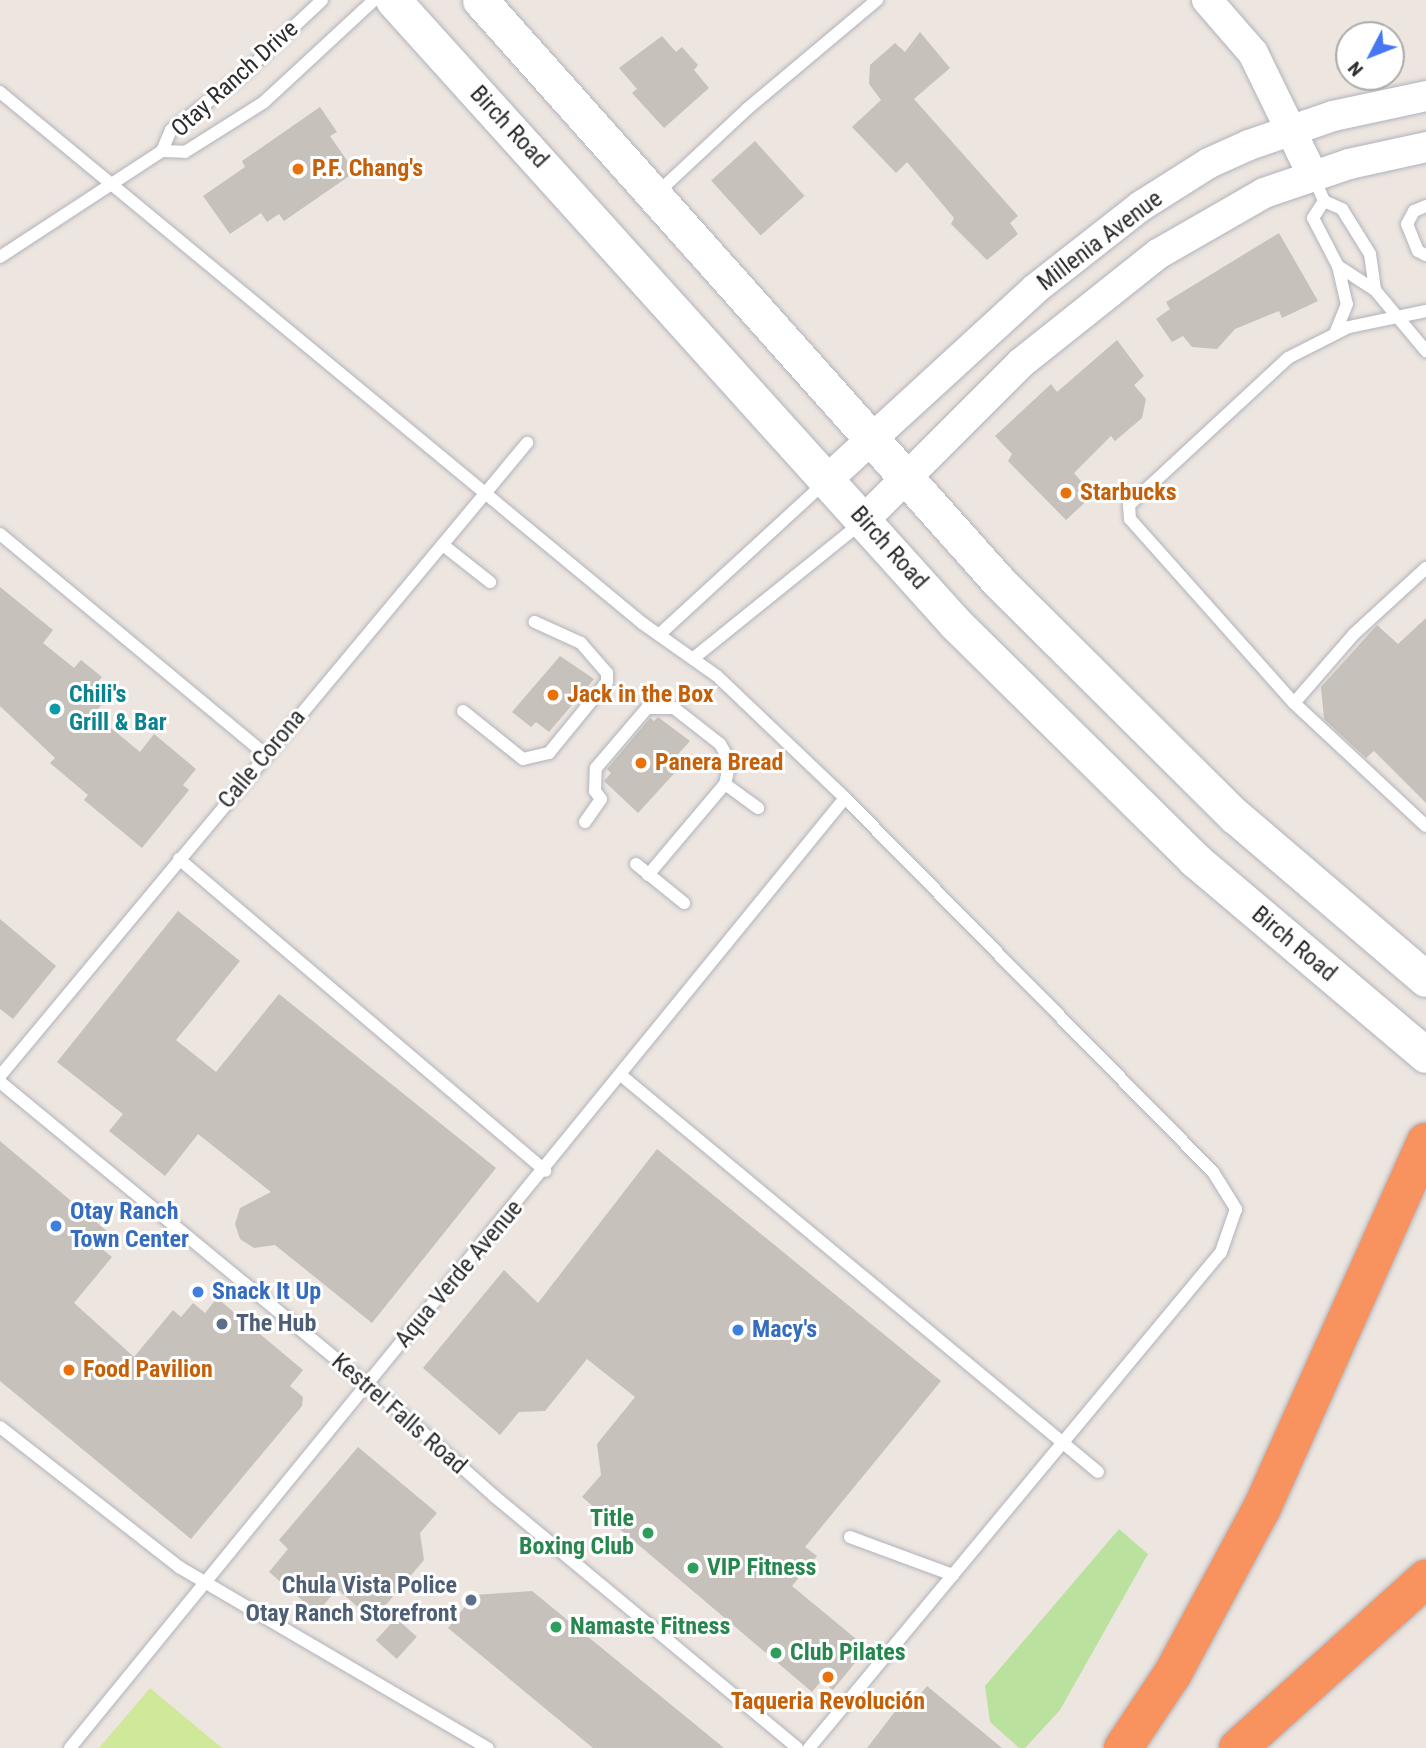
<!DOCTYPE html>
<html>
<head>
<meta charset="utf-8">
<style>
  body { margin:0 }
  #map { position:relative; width:1426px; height:1748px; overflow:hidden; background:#ede5df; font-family:"Roboto Condensed",sans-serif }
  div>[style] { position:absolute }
  .green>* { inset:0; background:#bbe19e }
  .pitch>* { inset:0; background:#cfe89a }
  .building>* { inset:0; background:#c6c1ba; transform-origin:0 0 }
  .roads { filter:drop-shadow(0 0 2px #afb3bc) drop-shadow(0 0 2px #afb3bc) }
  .service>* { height:12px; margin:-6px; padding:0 6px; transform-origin:6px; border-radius:6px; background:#fff }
  .tertiary>* { height:30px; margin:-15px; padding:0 15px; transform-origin:15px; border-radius:15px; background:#fff }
  .secondary>* { height:35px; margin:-17.5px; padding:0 17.5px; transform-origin:17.5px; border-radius:17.5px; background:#fff }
  .motorway>* { height:38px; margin:-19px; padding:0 19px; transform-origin:19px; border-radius:19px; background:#f8925e }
  .dots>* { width:19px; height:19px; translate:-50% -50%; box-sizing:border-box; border:4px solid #fff; border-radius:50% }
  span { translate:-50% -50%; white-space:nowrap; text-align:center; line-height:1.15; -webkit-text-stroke:6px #fff; paint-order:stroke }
  .street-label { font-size:24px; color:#2c2c2c }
  .food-label { font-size:24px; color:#c56008; font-weight:700 }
  .left { translate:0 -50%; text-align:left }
  .culture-label { font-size:24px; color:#0d838f; font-weight:700 }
  .shop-label { font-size:24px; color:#366cbe; font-weight:700 }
  .service-label { font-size:24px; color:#4e5e75; font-weight:700 }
  .right { translate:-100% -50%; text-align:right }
  .leisure-label { font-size:24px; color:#27864d; font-weight:700 }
  .north { position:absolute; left:1335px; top:21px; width:70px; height:70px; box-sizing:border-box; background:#fff; border:2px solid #ababab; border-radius:50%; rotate:228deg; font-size:19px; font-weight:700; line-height:28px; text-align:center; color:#2c2c2c }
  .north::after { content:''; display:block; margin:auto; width:24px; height:32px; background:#4577f4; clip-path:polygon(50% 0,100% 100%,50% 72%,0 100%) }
</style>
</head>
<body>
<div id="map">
  <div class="green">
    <div style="clip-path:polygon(1119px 1529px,1148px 1554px,1060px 1710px,1025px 1748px,1019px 1748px,990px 1722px,985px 1686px)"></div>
  </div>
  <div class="pitch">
    <div style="clip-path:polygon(150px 1688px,222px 1748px,99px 1748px)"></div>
  </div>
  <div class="building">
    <div style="clip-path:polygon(920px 32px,950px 68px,914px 99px,1018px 216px,1010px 223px,1018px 234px,987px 260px,951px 224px,954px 218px,907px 162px,896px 173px,852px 127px,881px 100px,869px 84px,870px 65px,895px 43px,905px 52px)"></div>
    <div style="clip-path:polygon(662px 36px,676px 52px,682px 47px,698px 65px,694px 70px,709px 88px,664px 128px,632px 93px,637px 89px,619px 68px)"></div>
    <div style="clip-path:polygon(320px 107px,337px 132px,330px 136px,355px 172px,284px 221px,279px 214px,267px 222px,261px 213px,230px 234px,203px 196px,245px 167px,242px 161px)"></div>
    <div style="left:755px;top:141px;width:74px;height:59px;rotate:48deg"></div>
    <div style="clip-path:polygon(1279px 233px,1318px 301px,1282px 318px,1279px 311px,1235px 329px,1217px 349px,1192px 347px,1183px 336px,1172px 342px,1156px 319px,1170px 309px,1166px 302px)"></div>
    <div style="clip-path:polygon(1117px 340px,1144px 376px,1134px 385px,1146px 399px,1142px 418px,1115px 441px,1111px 436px,1074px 473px,1093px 495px,1066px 520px,1008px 461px,1012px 454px,995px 436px,1051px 384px,1057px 392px)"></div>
    <div style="clip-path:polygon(0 587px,53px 630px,43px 643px,74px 668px,81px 660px,102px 677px,94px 686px,107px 698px,94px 714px,140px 752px,154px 734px,196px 769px,183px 785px,189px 790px,142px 848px,84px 800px,88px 795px,50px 763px,55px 758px,0 706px)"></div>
    <div style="clip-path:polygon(1426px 618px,1426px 803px,1374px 751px,1366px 758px,1324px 719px,1321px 687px,1377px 625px,1398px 644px)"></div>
    <div style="clip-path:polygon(560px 656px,594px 679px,549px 732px,536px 722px,531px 727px,512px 712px)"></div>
    <div style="clip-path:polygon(658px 717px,690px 741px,673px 760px,680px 767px,638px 813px,604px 781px,611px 773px,607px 769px,650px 718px,654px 721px)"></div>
    <div style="clip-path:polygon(178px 911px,240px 961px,176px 1040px,216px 1072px,279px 994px,496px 1168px,372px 1323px,275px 1245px,254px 1248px,240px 1239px,235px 1224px,240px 1208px,271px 1192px,198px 1134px,165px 1176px,109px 1131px,123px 1114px,57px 1062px)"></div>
    <div style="clip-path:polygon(0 919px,56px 966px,13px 1019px,0 1009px)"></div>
    <div style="clip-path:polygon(0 1141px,108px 1232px,97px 1245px,112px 1257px,74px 1303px,134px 1357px,173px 1310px,181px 1317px,193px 1303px,205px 1313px,217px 1298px,303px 1370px,290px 1386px,303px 1397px,302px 1406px,191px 1539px,0 1381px)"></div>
    <div style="clip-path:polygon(657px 1149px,941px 1381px,805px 1547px,817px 1556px,792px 1586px,867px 1648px,833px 1690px,821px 1681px,812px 1692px,582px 1497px,601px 1475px,597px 1444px,635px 1397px,587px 1359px,545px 1411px,519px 1412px,500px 1435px,423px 1368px,504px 1270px,538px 1303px)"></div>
    <div style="clip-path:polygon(358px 1447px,437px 1513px,420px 1533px,424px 1560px,373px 1620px,337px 1589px,317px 1613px,269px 1572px,288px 1549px,279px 1540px)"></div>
    <div style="clip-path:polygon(532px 1591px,724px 1748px,593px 1748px,448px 1628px,474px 1595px)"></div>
    <div style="left:396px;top:1618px;width:28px;height:30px;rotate:42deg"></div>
    <div style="clip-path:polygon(927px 1686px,1002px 1748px,867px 1748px,910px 1692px,917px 1698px)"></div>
  </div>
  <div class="roads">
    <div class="service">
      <div style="left:0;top:92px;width:833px;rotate:39.59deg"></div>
      <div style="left:642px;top:623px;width:92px;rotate:35.2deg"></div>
      <div style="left:717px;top:676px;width:177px;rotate:43.6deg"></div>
      <div style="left:845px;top:798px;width:525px;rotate:45.46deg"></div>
      <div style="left:1213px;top:1172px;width:44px;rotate:58.1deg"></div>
      <div style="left:1236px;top:1209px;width:46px;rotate:109.2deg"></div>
      <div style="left:1221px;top:1252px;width:645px;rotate:129.71deg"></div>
      <div style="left:162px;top:151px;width:23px;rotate:2deg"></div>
      <div style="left:185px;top:152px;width:93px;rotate:-32.3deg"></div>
      <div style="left:264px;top:102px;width:150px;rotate:-42.8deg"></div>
      <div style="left:162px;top:151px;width:23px;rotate:-67deg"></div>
      <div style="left:171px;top:130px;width:84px;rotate:-37.3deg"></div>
      <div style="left:238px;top:79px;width:115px;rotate:-43.2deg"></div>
      <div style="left:1313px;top:176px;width:27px;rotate:66deg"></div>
      <div style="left:1324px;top:201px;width:20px;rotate:24deg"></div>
      <div style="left:1342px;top:209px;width:53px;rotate:58.1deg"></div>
      <div style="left:1370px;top:254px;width:36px;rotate:82deg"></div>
      <div style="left:656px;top:194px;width:125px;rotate:-43deg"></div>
      <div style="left:747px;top:109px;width:170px;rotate:-40deg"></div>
      <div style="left:1324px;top:201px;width:20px;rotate:123deg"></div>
      <div style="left:1313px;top:218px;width:54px;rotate:62.5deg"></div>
      <div style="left:1338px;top:266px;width:39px;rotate:77deg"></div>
      <div style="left:1347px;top:304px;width:31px;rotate:112deg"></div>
      <div style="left:1426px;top:206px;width:13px;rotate:157deg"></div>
      <div style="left:1414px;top:211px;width:15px;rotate:118deg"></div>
      <div style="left:1407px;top:224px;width:29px;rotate:68deg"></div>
      <div style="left:1418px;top:251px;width:9px;rotate:27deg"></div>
      <div style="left:0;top:257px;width:194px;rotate:-33.2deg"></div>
      <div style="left:1338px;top:266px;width:44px;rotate:33deg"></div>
      <div style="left:1375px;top:290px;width:80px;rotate:50.1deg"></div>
      <div style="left:1426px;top:311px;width:79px;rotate:168.3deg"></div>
      <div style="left:1349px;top:327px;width:68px;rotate:153.1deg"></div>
      <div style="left:1288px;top:358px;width:217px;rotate:137.2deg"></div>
      <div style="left:1129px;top:505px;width:14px;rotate:86deg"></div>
      <div style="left:1130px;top:519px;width:246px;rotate:48.3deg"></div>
      <div style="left:1294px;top:703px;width:180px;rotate:43deg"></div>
      <div style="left:0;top:534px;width:344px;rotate:39.7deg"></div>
      <div style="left:443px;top:545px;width:60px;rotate:38.2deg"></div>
      <div style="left:661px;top:633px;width:223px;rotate:-42.6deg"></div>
      <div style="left:695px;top:657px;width:213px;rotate:-38.9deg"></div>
      <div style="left:1294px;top:703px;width:91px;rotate:-49deg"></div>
      <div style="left:1354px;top:634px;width:98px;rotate:-42.5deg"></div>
      <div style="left:463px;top:711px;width:77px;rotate:38.7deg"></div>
      <div style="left:523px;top:759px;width:27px;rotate:-13deg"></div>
      <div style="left:549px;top:753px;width:92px;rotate:-50.8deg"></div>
      <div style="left:607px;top:682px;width:9px;rotate:-90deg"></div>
      <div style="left:607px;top:673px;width:40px;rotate:-131deg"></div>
      <div style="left:581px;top:643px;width:51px;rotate:-155.5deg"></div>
      <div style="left:585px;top:822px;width:28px;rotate:-55deg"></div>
      <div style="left:601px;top:799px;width:10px;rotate:-127deg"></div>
      <div style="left:595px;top:791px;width:23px;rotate:-88deg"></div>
      <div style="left:596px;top:768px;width:79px;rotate:-49.6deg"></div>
      <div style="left:647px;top:708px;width:27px"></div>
      <div style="left:674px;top:708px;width:58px;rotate:38deg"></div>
      <div style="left:720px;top:744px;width:20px;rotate:60deg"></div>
      <div style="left:730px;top:761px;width:24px;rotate:102deg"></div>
      <div style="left:179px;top:859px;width:481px;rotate:40.4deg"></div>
      <div style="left:636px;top:864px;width:62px;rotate:39.1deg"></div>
      <div style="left:648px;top:875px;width:119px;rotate:-49.8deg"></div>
      <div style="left:725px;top:784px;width:41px;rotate:36deg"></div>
      <div style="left:0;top:1076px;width:824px;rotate:-50.22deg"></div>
      <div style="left:622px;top:1076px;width:619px;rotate:39.76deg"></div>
      <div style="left:0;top:1082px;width:508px;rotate:39.49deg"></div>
      <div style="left:392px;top:1405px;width:137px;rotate:41.7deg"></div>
      <div style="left:494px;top:1496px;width:394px;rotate:39.7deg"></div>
      <div style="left:0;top:1427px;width:227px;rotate:38deg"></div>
      <div style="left:179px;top:1567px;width:358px;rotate:30.4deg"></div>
      <div style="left:850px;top:1537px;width:110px;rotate:20.3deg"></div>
      <div style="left:70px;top:1748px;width:1226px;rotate:-50.79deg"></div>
    </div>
    <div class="tertiary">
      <div style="left:1207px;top:0;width:70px;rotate:49deg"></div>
      <div style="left:1253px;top:53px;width:137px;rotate:64deg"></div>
      <div style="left:828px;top:479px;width:281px;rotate:-42.5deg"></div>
      <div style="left:1035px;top:289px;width:135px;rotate:-38.1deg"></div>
      <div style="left:1141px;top:206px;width:80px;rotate:-32.3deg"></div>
      <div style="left:1209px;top:163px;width:44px;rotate:-24.2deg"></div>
      <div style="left:1249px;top:145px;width:89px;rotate:-19deg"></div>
      <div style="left:1333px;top:116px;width:95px;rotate:-12.1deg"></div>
      <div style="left:864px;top:520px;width:222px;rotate:-45deg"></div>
      <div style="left:1021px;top:363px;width:175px;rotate:-38.5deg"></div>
      <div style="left:1158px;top:254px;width:122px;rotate:-29.9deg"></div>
      <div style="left:1264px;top:193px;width:90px;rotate:-18.8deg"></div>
      <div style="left:1349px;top:164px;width:79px;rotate:-12.4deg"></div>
    </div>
    <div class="secondary">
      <div style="left:393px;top:0;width:840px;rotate:47.94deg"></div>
      <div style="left:956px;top:624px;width:336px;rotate:44.6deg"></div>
      <div style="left:1195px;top:860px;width:302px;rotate:40.2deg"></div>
      <div style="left:480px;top:0;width:781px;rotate:48.27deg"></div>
      <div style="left:1000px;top:583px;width:331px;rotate:44.8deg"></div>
      <div style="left:1235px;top:816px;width:251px;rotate:40.5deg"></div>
    </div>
    <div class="motorway">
      <div style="left:1123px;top:1748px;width:90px;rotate:-56.3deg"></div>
      <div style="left:1173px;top:1673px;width:187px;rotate:-61.7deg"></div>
      <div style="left:1262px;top:1508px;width:401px;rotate:-65.9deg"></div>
      <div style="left:1238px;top:1748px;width:253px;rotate:-42deg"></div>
    </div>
  </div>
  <div class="dots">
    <div style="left:298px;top:169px;background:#e8710a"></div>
    <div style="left:1066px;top:493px;background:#e8710a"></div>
    <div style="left:553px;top:695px;background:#e8710a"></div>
    <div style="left:55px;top:709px;background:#0f9aa8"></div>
    <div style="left:641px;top:763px;background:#e8710a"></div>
    <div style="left:56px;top:1226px;background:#3f7fe0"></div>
    <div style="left:198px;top:1292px;background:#3f7fe0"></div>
    <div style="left:222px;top:1324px;background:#5c6f8a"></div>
    <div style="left:738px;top:1330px;background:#3f7fe0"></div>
    <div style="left:69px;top:1370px;background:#e8710a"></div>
    <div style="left:648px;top:1533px;background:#2e9e5b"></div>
    <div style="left:693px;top:1568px;background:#2e9e5b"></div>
    <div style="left:471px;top:1600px;background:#5c6f8a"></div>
    <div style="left:556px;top:1627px;background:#2e9e5b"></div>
    <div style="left:776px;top:1653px;background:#2e9e5b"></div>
    <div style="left:828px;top:1677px;background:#e8710a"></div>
  </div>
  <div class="street-label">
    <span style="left:235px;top:79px;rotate:-42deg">Otay Ranch Drive</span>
    <span style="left:509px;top:127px;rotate:47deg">Birch Road</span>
    <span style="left:1100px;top:241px;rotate:-37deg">Millenia Avenue</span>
    <span style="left:889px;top:548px;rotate:48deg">Birch Road</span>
    <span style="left:262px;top:759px;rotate:-50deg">Calle Corona</span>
    <span style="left:1294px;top:944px;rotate:40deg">Birch Road</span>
    <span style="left:459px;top:1274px;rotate:-50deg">Aqua Verde Avenue</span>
    <span style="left:399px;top:1414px;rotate:41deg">Kestrel Falls Road</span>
  </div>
  <div class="food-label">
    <span class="left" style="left:312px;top:169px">P.F. Chang's</span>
    <span class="left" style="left:1080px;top:493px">Starbucks</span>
    <span class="left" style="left:567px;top:695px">Jack in the Box</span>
    <span class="left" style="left:655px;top:763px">Panera Bread</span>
    <span class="left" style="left:83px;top:1370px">Food Pavilion</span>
    <span style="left:828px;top:1702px">Taqueria Revolución</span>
  </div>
  <div class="culture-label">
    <span class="left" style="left:69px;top:709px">Chili's<br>Grill &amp; Bar</span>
  </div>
  <div class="shop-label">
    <span class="left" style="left:70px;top:1226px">Otay Ranch<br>Town Center</span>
    <span class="left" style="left:212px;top:1292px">Snack It Up</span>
    <span class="left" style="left:752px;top:1330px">Macy's</span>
  </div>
  <div class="service-label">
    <span class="left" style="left:236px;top:1324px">The Hub</span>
    <span class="right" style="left:457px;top:1600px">Chula Vista Police<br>Otay Ranch Storefront</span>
  </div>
  <div class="leisure-label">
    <span class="right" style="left:634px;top:1533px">Title<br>Boxing Club</span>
    <span class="left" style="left:707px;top:1568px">VIP Fitness</span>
    <span class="left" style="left:570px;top:1627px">Namaste Fitness</span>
    <span class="left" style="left:790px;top:1653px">Club Pilates</span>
  </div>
  <div class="north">N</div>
</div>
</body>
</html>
